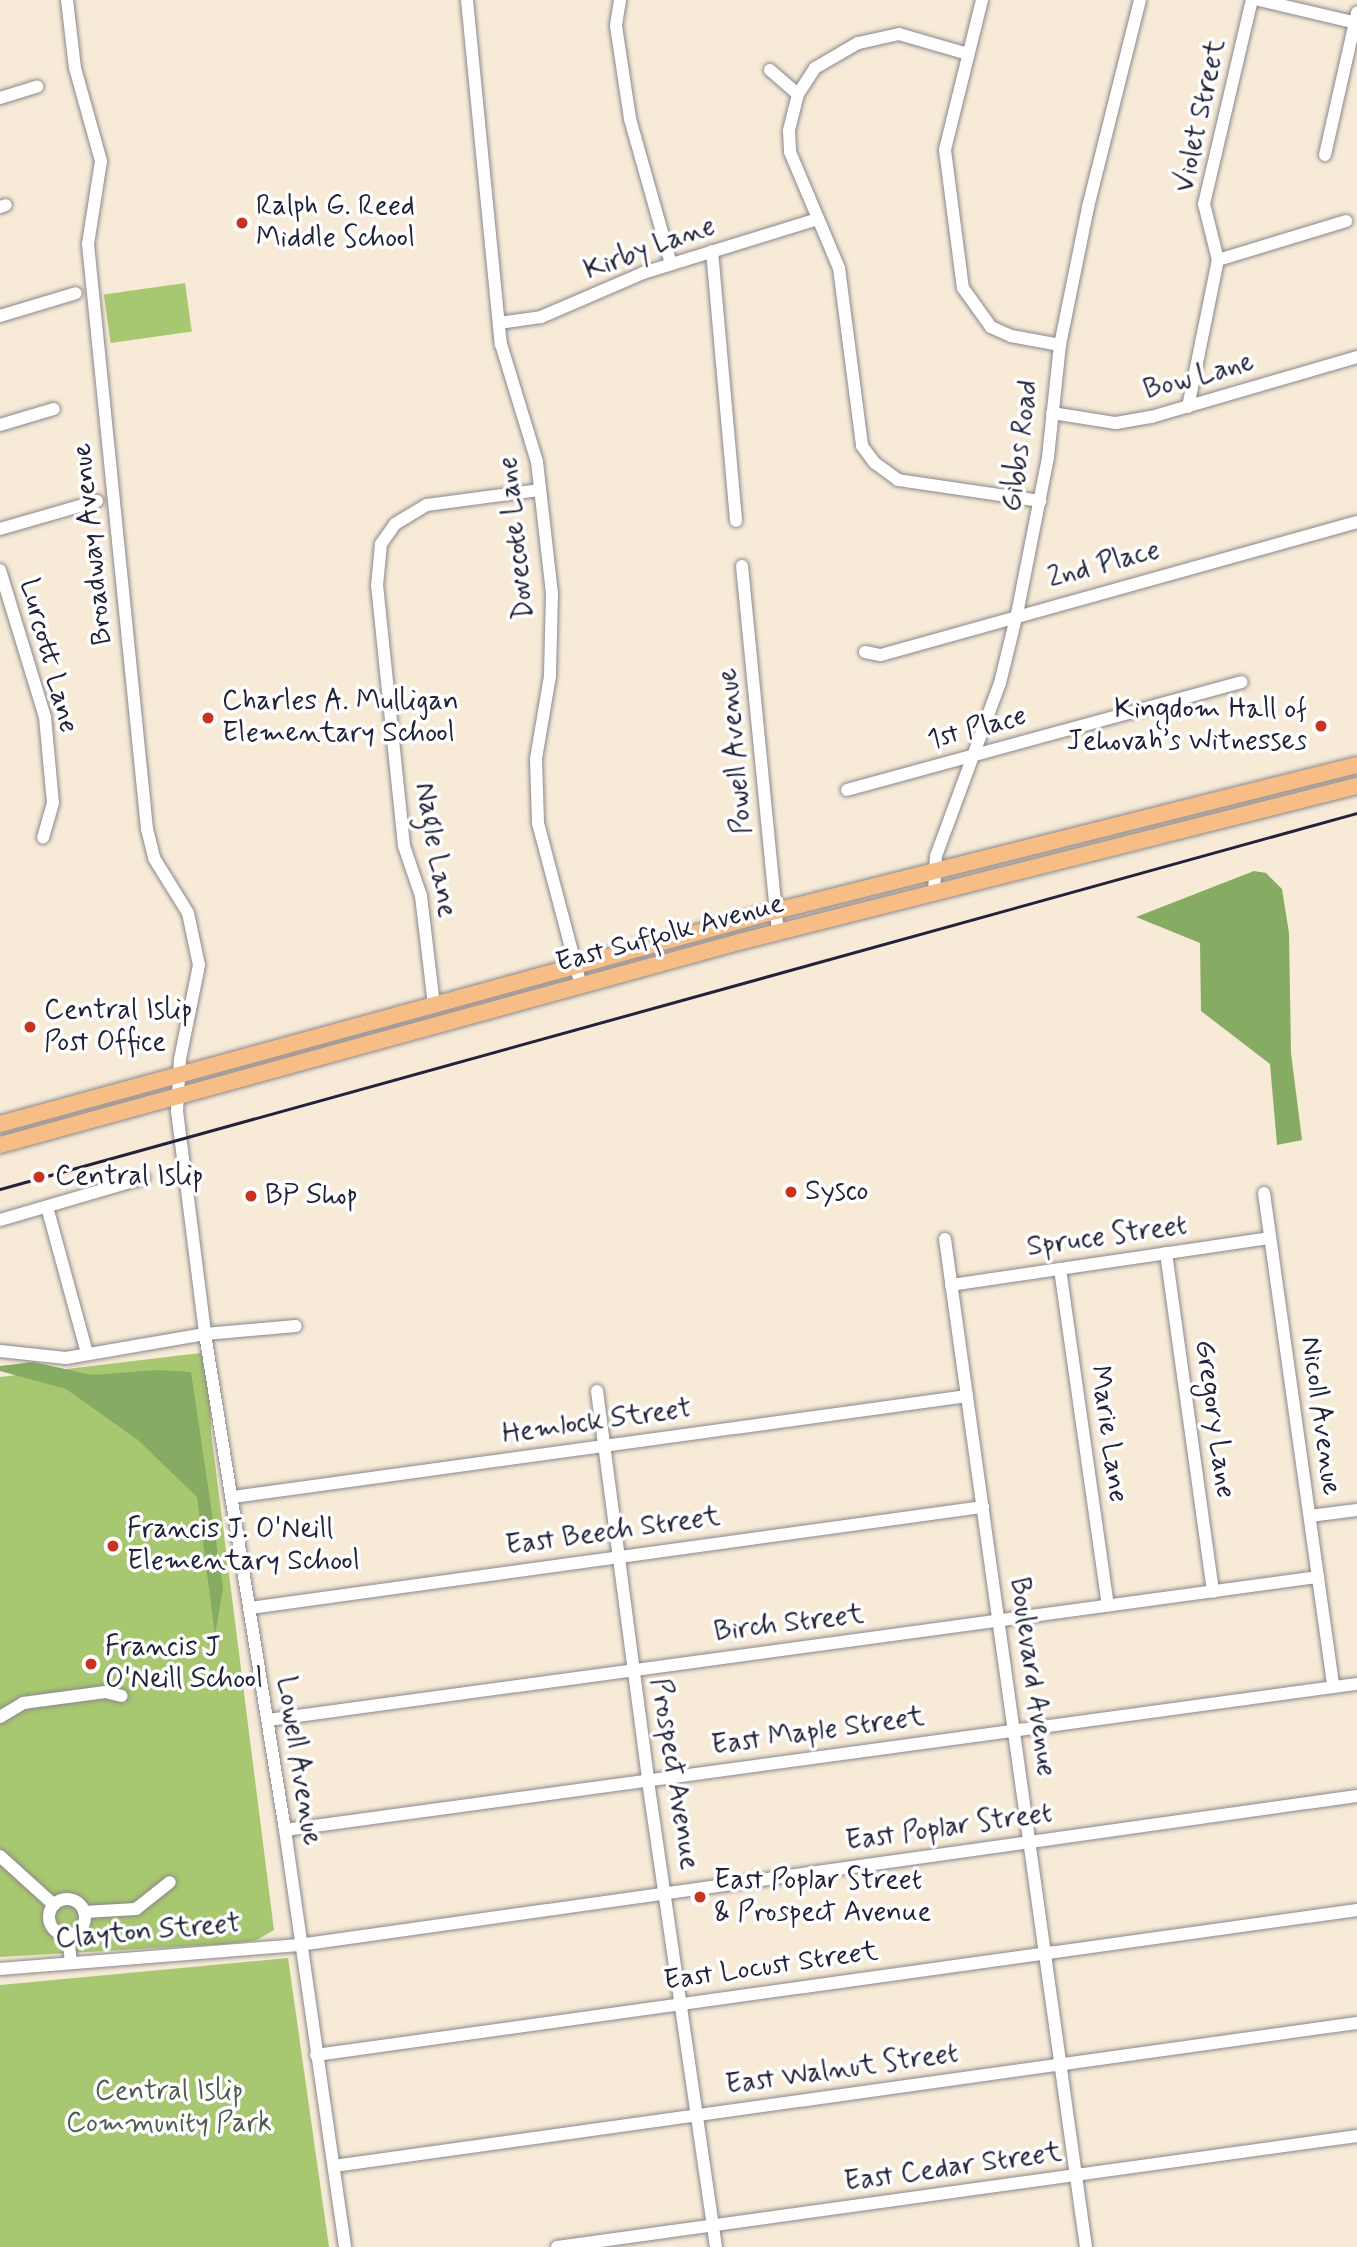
<!DOCTYPE html>
<html>
<head>
<meta charset="utf-8">
<style>
  body { margin:0 }
  #map { position:relative; width:1357px; height:2247px; overflow:hidden; background:#f7ebd8; font-family:Mynerve,sans-serif }
  div>[style] { position:absolute }
  .green>* { inset:0; background:#a7c770; transform-origin:0 0 }
  .forest>* { inset:0; background:#85ac62 }
  .roads { filter:drop-shadow(0 0 2px #8c868a) drop-shadow(0 0 2px #8c868a) }
  .minor>* { height:12px; margin:-6px; padding:0 6px; transform-origin:6px; border-radius:6px; background:#fff }
  .minor>.ring { margin:-6px; padding:0; box-sizing:content-box; background:none; border:12px solid #fff; border-radius:50% }
  .major>* { height:16px; margin:-8px; padding:0 8px; transform-origin:8px; border-radius:8px; background:#f6be86 }
  .rail>* { height:2.5px; margin:-1.25px; padding:0 1.25px; transform-origin:1.25px; border-radius:1.25px; background:#22223b }
  .dots>* { width:19px; height:19px; translate:-50% -50%; box-sizing:border-box; border:4px solid #fff; border-radius:50% }
  span { translate:-50% -50%; white-space:nowrap; text-align:center; line-height:1.15; -webkit-text-stroke:7px #fff; paint-order:stroke }
  .street-label { font-size:28px; color:#22223b }
  .poi-label { font-size:28px; color:#22223b }
  .left { translate:0 -50%; text-align:left }
  .right { translate:-100% -50%; text-align:right }
  .park-label { font-size:28px; color:#515c4e }
</style>
</head>
<body>
<div id="map">
  <div class="green">
    <div style="left:185px;top:283px;width:49px;height:82px;rotate:82deg"></div>
    <div style="clip-path:polygon(209px 1352px,211px 1432px,274px 1930px,257px 1940px,227px 1944px,0 1957px,0 1377px)"></div>
    <div style="clip-path:polygon(288px 1958px,329px 2247px,0 2247px,0 1985px)"></div>
  </div>
  <div class="forest">
    <div style="clip-path:polygon(1254px 871px,1266px 873px,1282px 889px,1289px 933px,1291px 1053px,1302px 1140px,1277px 1145px,1270px 1064px,1201px 1011px,1200px 943px,1136px 917px)"></div>
    <div style="clip-path:polygon(33px 1362px,92px 1375px,156px 1370px,191px 1372px,223px 1588px,215px 1635px,197px 1497px,138px 1440px,66px 1389px,0 1371px,0 1366px)"></div>
  </div>
  <div class="roads">
    <div class="minor">
      <div style="left:67px;top:0;width:68px;rotate:83.3deg"></div>
      <div style="left:75px;top:68px;width:97px;rotate:74.4deg"></div>
      <div style="left:101px;top:161px;width:84px;rotate:98.9deg"></div>
      <div style="left:88px;top:244px;width:588px;rotate:84.24deg"></div>
      <div style="left:147px;top:829px;width:30px;rotate:76deg"></div>
      <div style="left:154px;top:858px;width:65px;rotate:58.3deg"></div>
      <div style="left:188px;top:913px;width:53px;rotate:78.1deg"></div>
      <div style="left:199px;top:965px;width:96px;rotate:101.4deg"></div>
      <div style="left:180px;top:1059px;width:52px;rotate:93.3deg"></div>
      <div style="left:177px;top:1111px;width:225px;rotate:82.8deg"></div>
      <div style="left:205px;top:1334px;width:502px;rotate:80.84deg"></div>
      <div style="left:285px;top:1830px;width:421px;rotate:81.8deg"></div>
      <div style="left:467px;top:0;width:346px;rotate:84.4deg"></div>
      <div style="left:501px;top:344px;width:123px;rotate:73deg"></div>
      <div style="left:537px;top:462px;width:132px;rotate:83.5deg"></div>
      <div style="left:552px;top:593px;width:83px;rotate:91.4deg"></div>
      <div style="left:550px;top:676px;width:84px;rotate:99.6deg"></div>
      <div style="left:536px;top:759px;width:64px;rotate:88.2deg"></div>
      <div style="left:538px;top:823px;width:169px;rotate:75.2deg"></div>
      <div style="left:620px;top:0;width:26px;rotate:99deg"></div>
      <div style="left:616px;top:26px;width:94px;rotate:81.4deg"></div>
      <div style="left:630px;top:119px;width:151px;rotate:74.2deg"></div>
      <div style="left:982px;top:0;width:154px;rotate:103.9deg"></div>
      <div style="left:945px;top:150px;width:139px;rotate:82.6deg"></div>
      <div style="left:963px;top:288px;width:48px;rotate:54.3deg"></div>
      <div style="left:991px;top:327px;width:22px;rotate:24deg"></div>
      <div style="left:1011px;top:336px;width:50px;rotate:10.4deg"></div>
      <div style="left:1259px;top:0;width:101px;rotate:13.2deg"></div>
      <div style="left:968px;top:54px;width:72px;rotate:-163.8deg"></div>
      <div style="left:899px;top:34px;width:42px;rotate:167.6deg"></div>
      <div style="left:858px;top:43px;width:50px;rotate:149.8deg"></div>
      <div style="left:815px;top:68px;width:31px;rotate:123deg"></div>
      <div style="left:798px;top:94px;width:38px;rotate:104deg"></div>
      <div style="left:789px;top:131px;width:21px;rotate:87deg"></div>
      <div style="left:790px;top:152px;width:126px;rotate:67.1deg"></div>
      <div style="left:839px;top:268px;width:179px;rotate:82.6deg"></div>
      <div style="left:862px;top:446px;width:21px;rotate:53deg"></div>
      <div style="left:875px;top:463px;width:29px;rotate:36deg"></div>
      <div style="left:898px;top:480px;width:144px;rotate:8.4deg"></div>
      <div style="left:770px;top:70px;width:37px;rotate:41deg"></div>
      <div style="left:0;top:98px;width:39px;rotate:-17deg"></div>
      <div style="left:1325px;top:155px;width:146px;rotate:-77.3deg"></div>
      <div style="left:0;top:207px;width:6px;rotate:-18deg"></div>
      <div style="left:712px;top:251px;width:271px;rotate:84.9deg"></div>
      <div style="left:1218px;top:260px;width:134px;rotate:-16.9deg"></div>
      <div style="left:0;top:316px;width:79px;rotate:-16.8deg"></div>
      <div style="left:499px;top:323px;width:42px;rotate:-8.1deg"></div>
      <div style="left:541px;top:317px;width:111px;rotate:-23.3deg"></div>
      <div style="left:643px;top:273px;width:182px;rotate:-17.2deg"></div>
      <div style="left:1188px;top:407px;width:150px;rotate:-78.5deg"></div>
      <div style="left:1218px;top:260px;width:58px;rotate:-104deg"></div>
      <div style="left:1204px;top:204px;width:210px;rotate:-76.8deg"></div>
      <div style="left:1052px;top:413px;width:65px;rotate:8.9deg"></div>
      <div style="left:1116px;top:423px;width:36px;rotate:-10deg"></div>
      <div style="left:1151px;top:417px;width:215px;rotate:-16.2deg"></div>
      <div style="left:0;top:425px;width:56px;rotate:-16.5deg"></div>
      <div style="left:0;top:529px;width:101px;rotate:-16.1deg"></div>
      <div style="left:742px;top:566px;width:368px;rotate:84.4deg"></div>
      <div style="left:0;top:570px;width:154px;rotate:73deg"></div>
      <div style="left:45px;top:717px;width:86px;rotate:84.7deg"></div>
      <div style="left:53px;top:803px;width:36px;rotate:106deg"></div>
      <div style="left:865px;top:652px;width:16px;rotate:11deg"></div>
      <div style="left:881px;top:655px;width:494px;rotate:-15.6deg"></div>
      <div style="left:847px;top:790px;width:409px;rotate:-15.3deg"></div>
      <div style="left:934px;top:893px;width:37px;rotate:-87deg"></div>
      <div style="left:936px;top:856px;width:184px;rotate:-69.7deg"></div>
      <div style="left:1000px;top:683px;width:71px;rotate:-76.2deg"></div>
      <div style="left:1017px;top:614px;width:160px;rotate:-78.8deg"></div>
      <div style="left:1048px;top:457px;width:113px;rotate:-83.9deg"></div>
      <div style="left:1060px;top:345px;width:141px;rotate:-78.5deg"></div>
      <div style="left:1088px;top:207px;width:213px;rotate:-75.9deg"></div>
      <div style="left:434px;top:1005px;width:110px;rotate:-96.8deg"></div>
      <div style="left:421px;top:896px;width:53px;rotate:-108.8deg"></div>
      <div style="left:404px;top:846px;width:261px;rotate:-95.9deg"></div>
      <div style="left:377px;top:586px;width:42px;rotate:-84.6deg"></div>
      <div style="left:381px;top:544px;width:24px;rotate:-55deg"></div>
      <div style="left:395px;top:524px;width:37px;rotate:-31deg"></div>
      <div style="left:427px;top:505px;width:114px;rotate:-7.6deg"></div>
      <div style="left:1264px;top:1193px;width:498px;rotate:82deg"></div>
      <div style="left:47px;top:1207px;width:151px;rotate:74.7deg"></div>
      <div style="left:0;top:1220px;width:150px;rotate:-16.3deg"></div>
      <div style="left:945px;top:1239px;width:1018px;rotate:82.04deg"></div>
      <div style="left:1166px;top:1253px;width:342px;rotate:82.1deg"></div>
      <div style="left:1060px;top:1269px;width:340px;rotate:81.9deg"></div>
      <div style="left:951px;top:1285px;width:322px;rotate:-8.4deg"></div>
      <div style="left:0;top:1351px;width:66px;rotate:6.1deg"></div>
      <div style="left:66px;top:1358px;width:141px;rotate:-9.8deg"></div>
      <div style="left:205px;top:1334px;width:91px;rotate:-5deg"></div>
      <div style="left:597px;top:1391px;width:393px;rotate:82.5deg"></div>
      <div style="left:648px;top:1781px;width:471px;rotate:81.7deg"></div>
      <div style="left:233px;top:1497px;width:741px;rotate:-7.83deg"></div>
      <div style="left:1310px;top:1516px;width:47px;rotate:-7.3deg"></div>
      <div style="left:250px;top:1608px;width:740px;rotate:-7.85deg"></div>
      <div style="left:0;top:1717px;width:27px;rotate:-31deg"></div>
      <div style="left:23px;top:1703px;width:83px;rotate:-7.6deg"></div>
      <div style="left:105px;top:1692px;width:17px;rotate:13deg"></div>
      <div style="left:268px;top:1720px;width:1060px;rotate:-7.76deg"></div>
      <div style="left:285px;top:1830px;width:1082px;rotate:-7.76deg"></div>
      <div style="left:0;top:1856px;width:73px;rotate:42.2deg"></div>
      <div class="ring" style="left:49px;top:1899px;width:24px;height:24px"></div>
      <div style="left:84px;top:1912px;width:52px;rotate:-3.3deg"></div>
      <div style="left:136px;top:1909px;width:43px;rotate:-38.5deg"></div>
      <div style="left:68px;top:1935px;width:28px;rotate:84deg"></div>
      <div style="left:0;top:1969px;width:300px;rotate:-4.6deg"></div>
      <div style="left:299px;top:1945px;width:1068px;rotate:-8.02deg"></div>
      <div style="left:316px;top:2055px;width:1051px;rotate:-7.93deg"></div>
      <div style="left:334px;top:2166px;width:1033px;rotate:-7.96deg"></div>
      <div style="left:557px;top:2247px;width:808px;rotate:-7.9deg"></div>
    </div>
    <div class="major">
      <div style="left:0;top:1124px;width:805px;rotate:-15.35deg"></div>
      <div style="left:776px;top:911px;width:599px;rotate:-14.11deg"></div>
      <div style="left:0;top:1145px;width:766px;rotate:-15.36deg"></div>
      <div style="left:739px;top:942px;width:637px;rotate:-14.17deg"></div>
    </div>
  </div>
  <div class="rail">
    <div style="left:0;top:1189px;width:1408px;rotate:-15.49deg"></div>
  </div>
  <div class="dots">
    <div style="left:242px;top:223px;background:#c8321e"></div>
    <div style="left:208px;top:718px;background:#c8321e"></div>
    <div style="left:1321px;top:726px;background:#c8321e"></div>
    <div style="left:30px;top:1027px;background:#c8321e"></div>
    <div style="left:39px;top:1177px;background:#c8321e"></div>
    <div style="left:791px;top:1192px;background:#c8321e"></div>
    <div style="left:251px;top:1196px;background:#c8321e"></div>
    <div style="left:113px;top:1546px;background:#c8321e"></div>
    <div style="left:91px;top:1664px;background:#c8321e"></div>
    <div style="left:700px;top:1897px;background:#c8321e"></div>
  </div>
  <div class="street-label">
    <span style="left:1201px;top:116px;rotate:-78deg">Violet Street</span>
    <span style="left:650px;top:249px;rotate:-20deg">Kirby Lane</span>
    <span style="left:1199px;top:377px;rotate:-15deg">Bow Lane</span>
    <span style="left:1021px;top:446px;rotate:-82deg">Gibbs Road</span>
    <span style="left:517px;top:538px;rotate:-96deg">Dovecote Lane</span>
    <span style="left:93px;top:544px;rotate:-96deg">Broadway Avenue</span>
    <span style="left:1104px;top:565px;rotate:-15deg">2nd Place</span>
    <span style="left:48px;top:656px;rotate:75deg">Lurcott Lane</span>
    <span style="left:977px;top:729px;rotate:-15deg">1st Place</span>
    <span style="left:736px;top:751px;rotate:-95deg">Powell Avenue</span>
    <span style="left:435px;top:850px;rotate:80deg">Nagle Lane</span>
    <span style="left:670px;top:934px;rotate:-15deg">East Suffolk Avenue</span>
    <span style="left:1107px;top:1237px;rotate:-8deg">Spruce Street</span>
    <span style="left:1320px;top:1416px;rotate:82deg">Nicoll Avenue</span>
    <span style="left:1214px;top:1419px;rotate:82deg">Gregory Lane</span>
    <span style="left:597px;top:1422px;rotate:-8deg">Hemlock Street</span>
    <span style="left:1108px;top:1434px;rotate:82deg">Marie Lane</span>
    <span style="left:613px;top:1532px;rotate:-8deg">East Beech Street</span>
    <span style="left:789px;top:1624px;rotate:-7deg">Birch Street</span>
    <span style="left:1032px;top:1677px;rotate:82deg">Boulevard Avenue</span>
    <span style="left:818px;top:1732px;rotate:-8deg">East Maple Street</span>
    <span style="left:298px;top:1761px;rotate:81deg">Lowell Avenue</span>
    <span style="left:674px;top:1774px;rotate:81deg">Prospect Avenue</span>
    <span style="left:949px;top:1828px;rotate:-8deg">East Poplar Street</span>
    <span style="left:148px;top:1932px;rotate:-5deg">Clayton Street</span>
    <span style="left:771px;top:1967px;rotate:-8deg">East Locust Street</span>
    <span style="left:842px;top:2070px;rotate:-8deg">East Walnut Street</span>
    <span style="left:953px;top:2168px;rotate:-8deg">East Cedar Street</span>
  </div>
  <div class="poi-label">
    <span class="left" style="left:256px;top:223px">Ralph G. Reed<br>Middle School</span>
    <span class="left" style="left:222px;top:718px">Charles A. Mulligan<br>Elementary School</span>
    <span class="right" style="left:1307px;top:726px">Kingdom Hall of<br>Jehovah’s Witnesses</span>
    <span class="left" style="left:44px;top:1027px">Central Islip<br>Post Office</span>
    <span class="left" style="left:55px;top:1177px">Central Islip</span>
    <span class="left" style="left:805px;top:1192px">Sysco</span>
    <span class="left" style="left:265px;top:1196px">BP Shop</span>
    <span class="left" style="left:127px;top:1546px">Francis J. O'Neill<br>Elementary School</span>
    <span class="left" style="left:105px;top:1664px">Francis J<br>O'Neill School</span>
    <span class="left" style="left:714px;top:1897px">East Poplar Street<br>&amp; Prospect Avenue</span>
  </div>
  <div class="park-label">
    <span style="left:169px;top:2108px">Central Islip<br>Community Park</span>
  </div>
</div>
</body>
</html>
